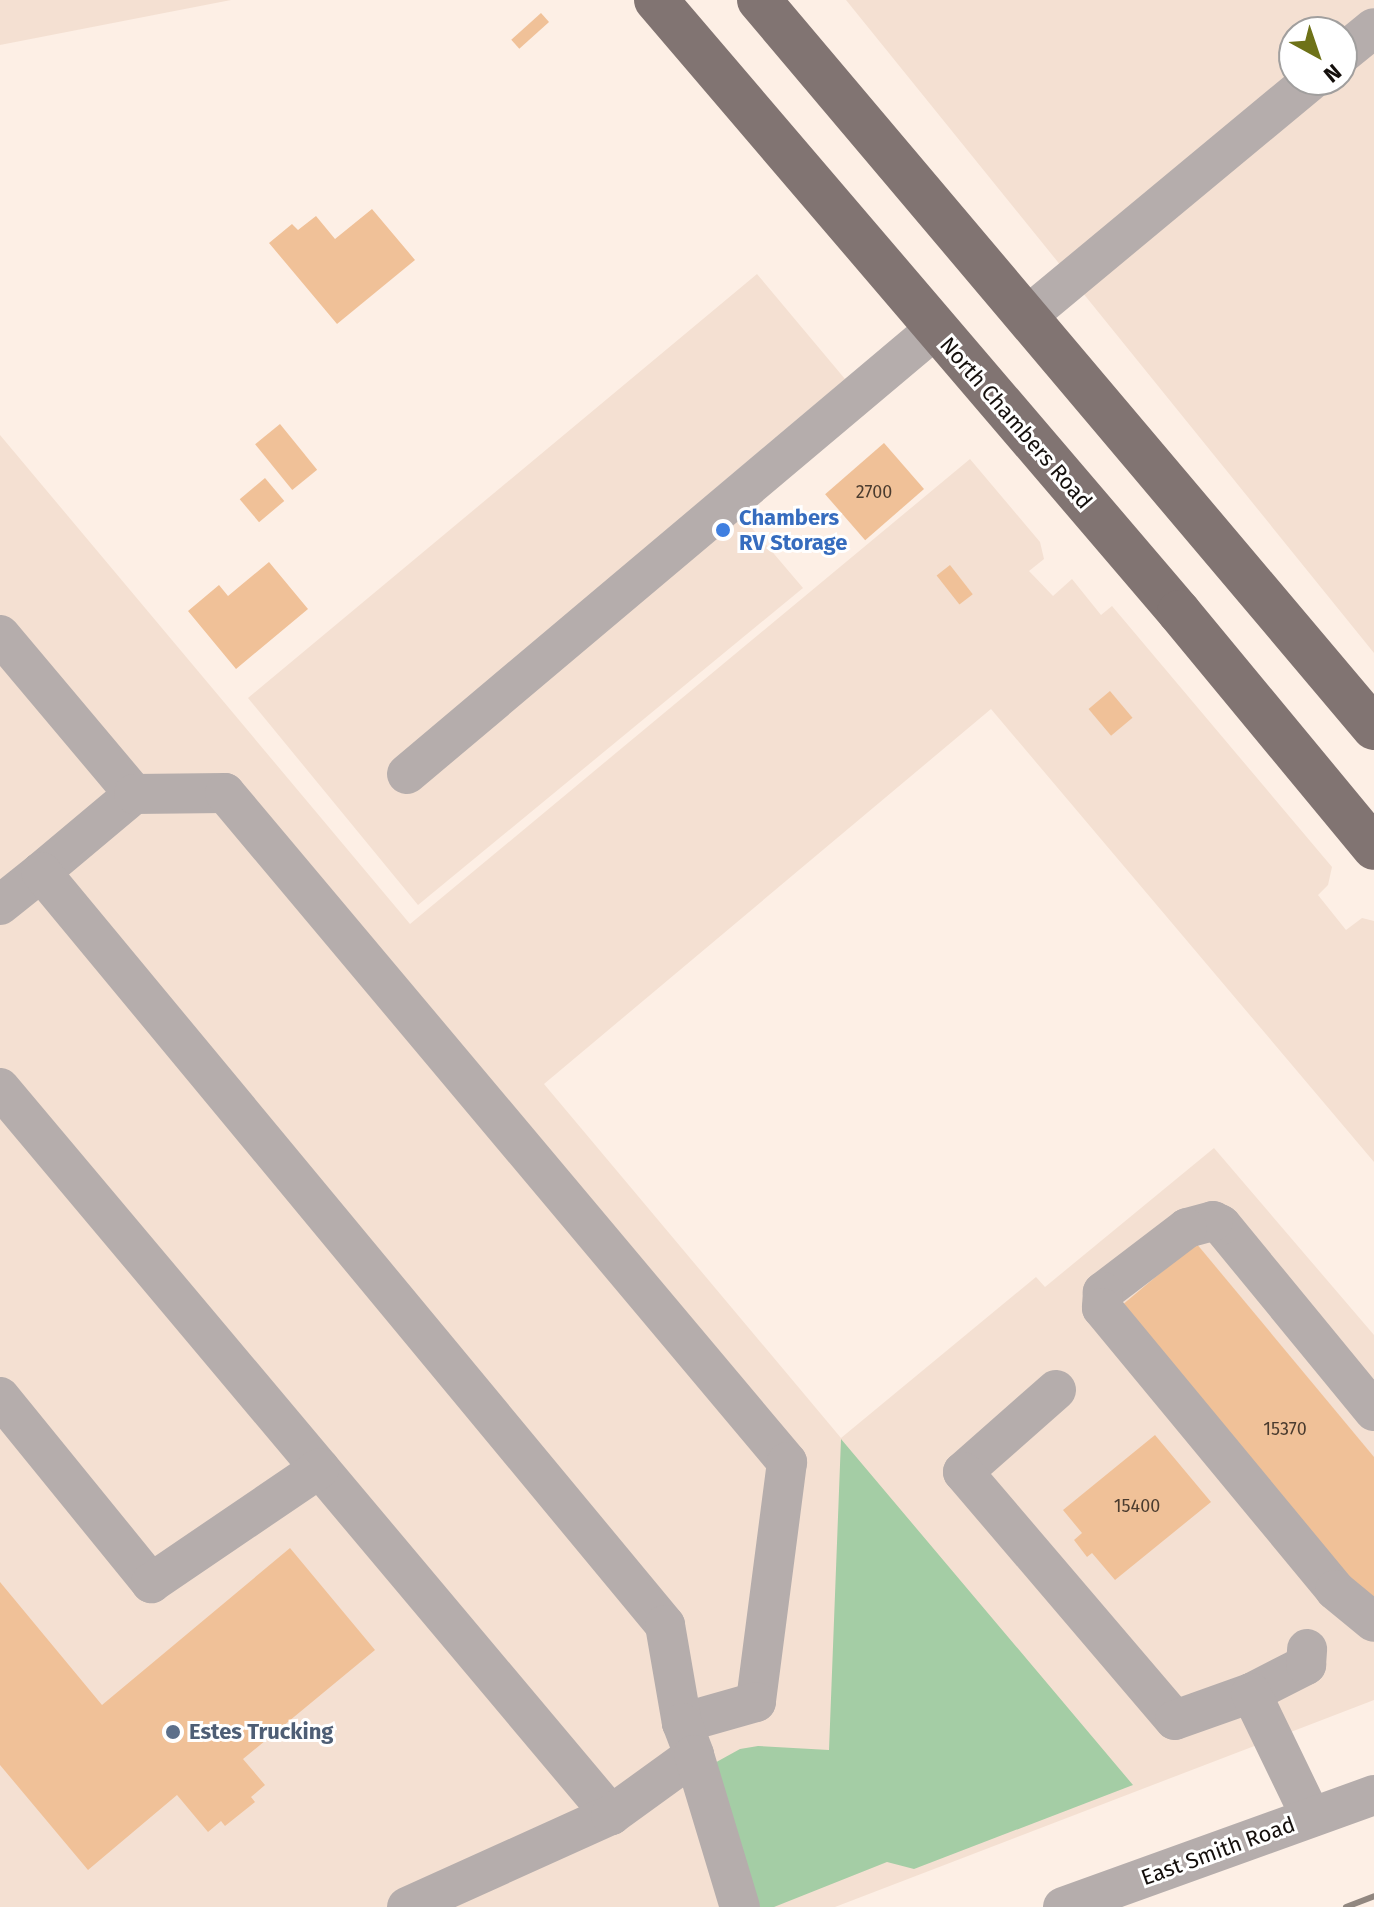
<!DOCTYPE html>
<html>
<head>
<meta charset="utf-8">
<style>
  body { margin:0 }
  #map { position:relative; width:1374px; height:1907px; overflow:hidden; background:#fdefe5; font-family:"Fira Sans",sans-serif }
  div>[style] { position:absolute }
  .built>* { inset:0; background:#f4e0d2 }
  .green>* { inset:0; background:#a4cda5 }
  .building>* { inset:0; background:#f0c198; transform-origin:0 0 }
  .minor>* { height:40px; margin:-20px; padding:0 20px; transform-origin:20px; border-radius:20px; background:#b5adac }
  .major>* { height:44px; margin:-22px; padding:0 22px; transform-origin:22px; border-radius:22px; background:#817472 }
  .rail>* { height:6px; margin:-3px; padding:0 3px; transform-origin:3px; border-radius:3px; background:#918780 }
  .dots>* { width:22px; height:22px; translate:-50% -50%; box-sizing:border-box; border:4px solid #fff; border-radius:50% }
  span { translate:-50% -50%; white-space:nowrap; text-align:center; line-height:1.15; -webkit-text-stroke:6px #fff; paint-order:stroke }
  .number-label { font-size:18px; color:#4b3c2f }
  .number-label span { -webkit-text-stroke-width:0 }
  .street-label { font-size:22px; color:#140f0c }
  .shop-label { font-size:22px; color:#366cbe; font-weight:700 }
  .left { translate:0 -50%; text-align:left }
  .service-label { font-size:22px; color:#4e5e75; font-weight:700 }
  .north { position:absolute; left:1278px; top:16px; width:80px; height:80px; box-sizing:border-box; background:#fff; border:2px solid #a19f9e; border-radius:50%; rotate:140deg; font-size:22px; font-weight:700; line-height:32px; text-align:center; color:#140f0c }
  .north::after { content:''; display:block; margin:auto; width:28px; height:36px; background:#6e7218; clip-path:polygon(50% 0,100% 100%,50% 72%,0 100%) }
</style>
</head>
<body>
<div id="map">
  <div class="built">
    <div style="clip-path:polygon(0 0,231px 0,0 45px)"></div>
    <div style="clip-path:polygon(evenodd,846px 0,1374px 0,1374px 653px,846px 0,1294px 32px,1342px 32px,1342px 80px,1294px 80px,1294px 32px)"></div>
    <div style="clip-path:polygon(757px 274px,845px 379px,717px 487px,803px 588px,418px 905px,248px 698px)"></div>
    <div style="clip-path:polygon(0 435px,410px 924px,970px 459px,1040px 542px,1044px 559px,1029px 571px,1053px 596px,1072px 579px,1101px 615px,1112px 606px,1332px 867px,1328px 885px,1318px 895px,1346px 930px,1362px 918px,1374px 921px,1374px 1162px,991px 709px,544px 1084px,841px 1438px,1036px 1277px,1045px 1287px,1214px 1148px,1374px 1335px,1374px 1700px,835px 1907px,0 1907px)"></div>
  </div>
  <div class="green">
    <div style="clip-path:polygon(841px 1439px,1133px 1785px,914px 1869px,887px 1862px,774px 1907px,754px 1907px,711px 1765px,740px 1749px,758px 1746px,829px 1750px)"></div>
  </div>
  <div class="building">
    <div style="left:541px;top:13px;width:12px;height:40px;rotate:48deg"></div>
    <div style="clip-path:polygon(372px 209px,415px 260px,337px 324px,269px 243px,292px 224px,298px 230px,316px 216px,335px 239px)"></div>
    <div style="left:280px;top:424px;width:59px;height:32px;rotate:51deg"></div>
    <div style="left:884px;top:443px;width:61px;height:78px;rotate:49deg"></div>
    <div style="left:265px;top:478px;width:30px;height:33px;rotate:50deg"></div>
    <div style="clip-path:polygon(269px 562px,308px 609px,236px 669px,188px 611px,219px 585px,228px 596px)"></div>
    <div style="left:950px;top:565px;width:37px;height:17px;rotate:52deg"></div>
    <div style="left:1110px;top:691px;width:35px;height:28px;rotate:50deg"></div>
    <div style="clip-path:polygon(1196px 1243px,1374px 1457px,1374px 1609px,1121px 1306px)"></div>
    <div style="clip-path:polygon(1155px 1435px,1211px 1502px,1115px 1580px,1092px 1553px,1087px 1557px,1074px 1540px,1082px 1533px,1063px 1510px)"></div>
    <div style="clip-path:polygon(290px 1548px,375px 1650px,243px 1759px,265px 1785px,251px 1797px,255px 1802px,225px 1826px,221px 1821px,208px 1832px,177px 1795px,88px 1870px,0 1765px,0 1582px,102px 1705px)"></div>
  </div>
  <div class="minor">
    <div style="left:1342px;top:54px;width:41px;rotate:-39.1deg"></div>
    <div style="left:1026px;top:317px;width:371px;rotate:-39.7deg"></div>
    <div style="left:0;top:635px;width:208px;rotate:49.9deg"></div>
    <div style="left:407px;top:774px;width:689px;rotate:-40.11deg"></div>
    <div style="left:41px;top:872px;width:121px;rotate:-40deg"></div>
    <div style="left:134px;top:794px;width:91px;rotate:-0.6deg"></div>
    <div style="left:225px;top:793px;width:874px;rotate:49.97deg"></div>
    <div style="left:787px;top:1462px;width:242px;rotate:97.4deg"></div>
    <div style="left:756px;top:1702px;width:77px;rotate:164.2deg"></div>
    <div style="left:0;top:905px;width:53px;rotate:-38.8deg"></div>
    <div style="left:41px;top:872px;width:978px;rotate:50.35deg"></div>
    <div style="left:665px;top:1625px;width:99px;rotate:80.2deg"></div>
    <div style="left:682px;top:1723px;width:34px;rotate:69deg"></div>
    <div style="left:0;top:1088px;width:950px;rotate:49.95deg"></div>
    <div style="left:1056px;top:1390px;width:124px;rotate:138.6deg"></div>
    <div style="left:963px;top:1472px;width:326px;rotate:49.5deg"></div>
    <div style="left:1175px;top:1720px;width:81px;rotate:-19.6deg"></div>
    <div style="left:1251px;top:1693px;width:62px;rotate:-27deg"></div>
    <div style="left:1306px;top:1665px;width:16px;rotate:-86deg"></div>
    <div style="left:0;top:1397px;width:240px;rotate:50.9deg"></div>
    <div style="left:151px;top:1583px;width:204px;rotate:-34.2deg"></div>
    <div style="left:1374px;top:1411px;width:241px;rotate:-129.4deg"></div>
    <div style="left:1221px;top:1225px;width:9px;rotate:-153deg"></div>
    <div style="left:1213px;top:1221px;width:27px;rotate:165deg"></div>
    <div style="left:1187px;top:1228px;width:106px;rotate:142.7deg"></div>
    <div style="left:1103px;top:1292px;width:16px;rotate:94deg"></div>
    <div style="left:1102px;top:1308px;width:366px;rotate:50.4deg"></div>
    <div style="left:1335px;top:1590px;width:50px;rotate:39.4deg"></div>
    <div style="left:1251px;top:1693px;width:138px;rotate:64.2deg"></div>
    <div style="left:407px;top:1907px;width:224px;rotate:-24.3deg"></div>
    <div style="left:611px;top:1815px;width:102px;rotate:-35.9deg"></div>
    <div style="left:694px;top:1755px;width:159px;rotate:73.2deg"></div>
    <div style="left:1063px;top:1907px;width:331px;rotate:-19.8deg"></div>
  </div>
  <div class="major">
    <div style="left:656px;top:0;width:805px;rotate:49.48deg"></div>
    <div style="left:1179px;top:612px;width:306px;rotate:50.4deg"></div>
    <div style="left:759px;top:0;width:953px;rotate:49.81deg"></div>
  </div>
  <div class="rail">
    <div style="left:1346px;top:1907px;width:30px;rotate:-21deg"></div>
  </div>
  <div class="dots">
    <div style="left:723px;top:530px;background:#3f7fe0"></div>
    <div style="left:173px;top:1732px;background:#5c6f8a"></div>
  </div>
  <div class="number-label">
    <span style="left:874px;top:492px">2700</span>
    <span style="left:1285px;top:1429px">15370</span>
    <span style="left:1137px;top:1506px">15400</span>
  </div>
  <div class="street-label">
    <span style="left:1016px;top:423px;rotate:49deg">North Chambers Road</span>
    <span style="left:1218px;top:1851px;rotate:-20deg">East Smith Road</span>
  </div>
  <div class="shop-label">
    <span class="left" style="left:739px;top:530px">Chambers<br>RV Storage</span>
  </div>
  <div class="service-label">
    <span class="left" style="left:189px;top:1732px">Estes Trucking</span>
  </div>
  <div class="north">N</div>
</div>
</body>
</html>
